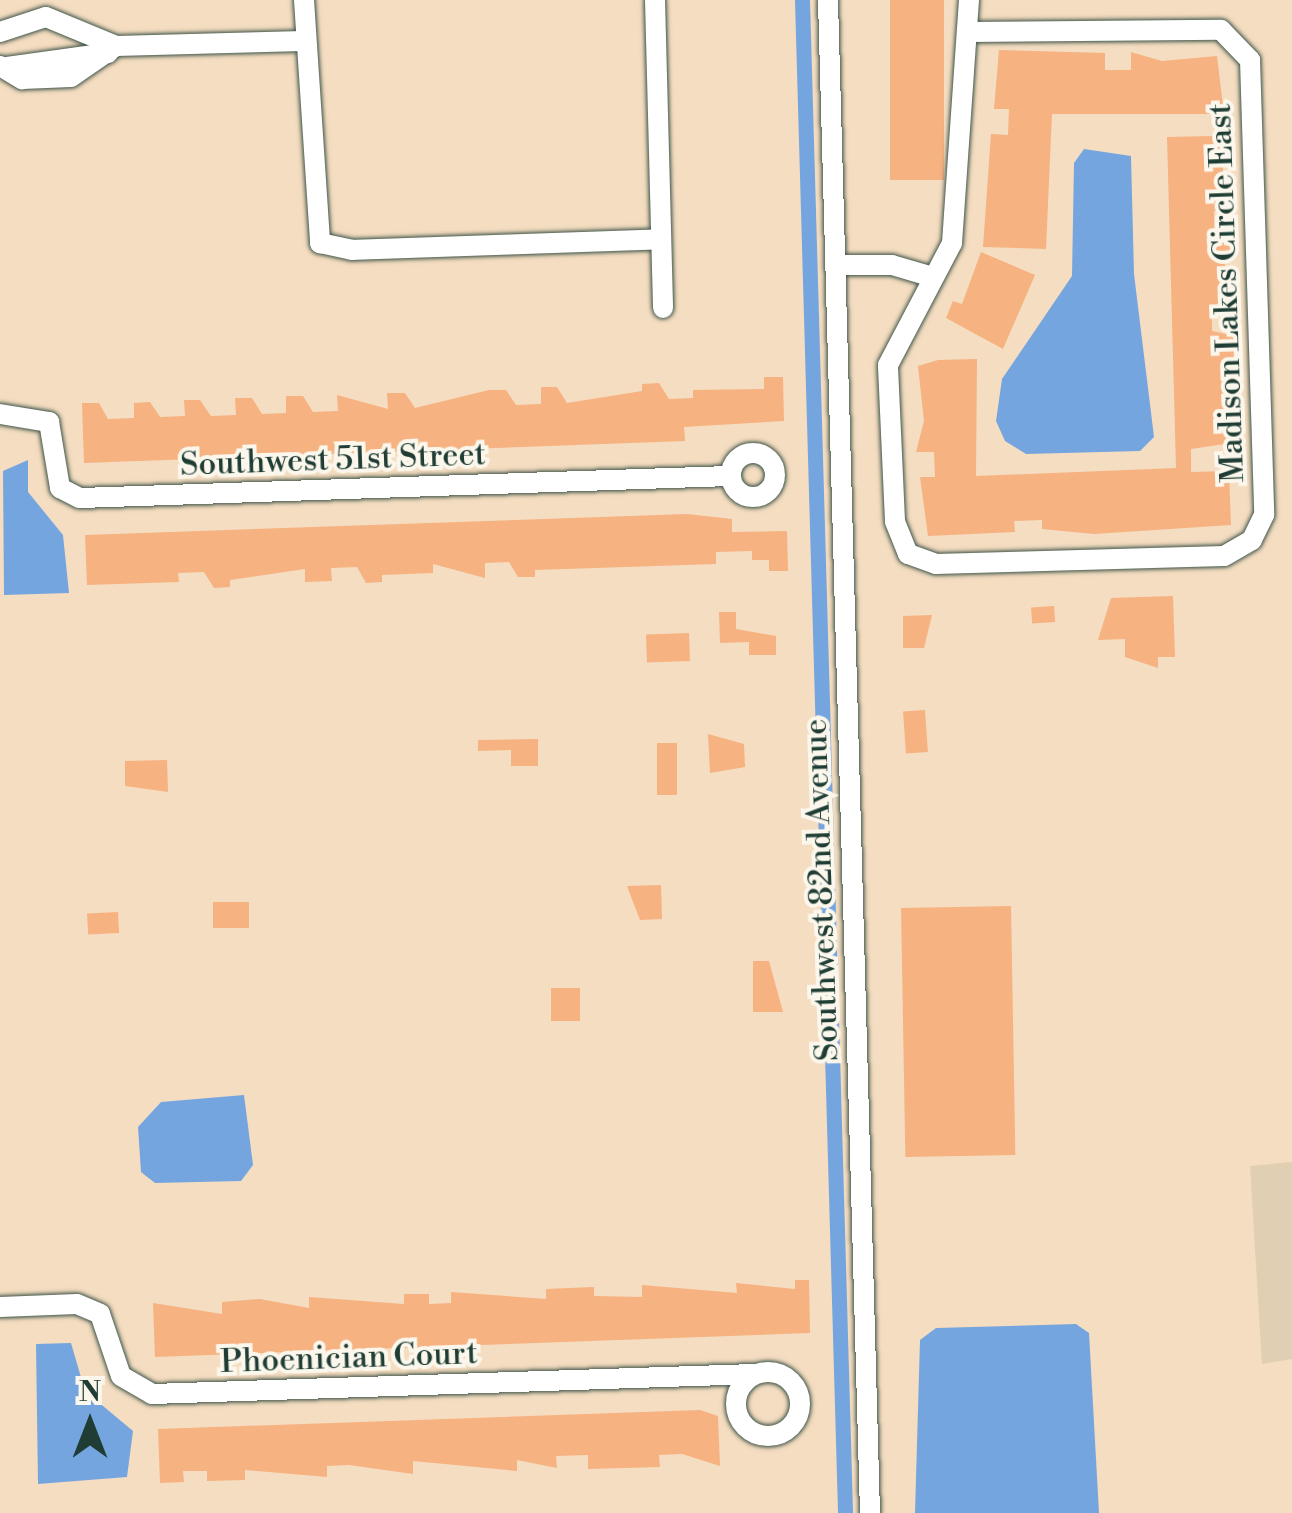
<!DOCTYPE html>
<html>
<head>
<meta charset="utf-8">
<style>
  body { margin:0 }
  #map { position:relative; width:1292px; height:1513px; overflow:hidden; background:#f5ddc1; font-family:"Libre Bodoni",serif }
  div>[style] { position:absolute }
  .built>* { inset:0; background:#e0cfb2 }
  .water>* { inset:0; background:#75a5df }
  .canal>* { height:15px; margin:-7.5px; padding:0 7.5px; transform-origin:7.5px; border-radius:7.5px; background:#75a5df }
  .building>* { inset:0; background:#f6b281; transform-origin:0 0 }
  .roads { filter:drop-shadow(0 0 2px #3f5549) drop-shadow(0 0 2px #3f5549) }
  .minor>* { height:20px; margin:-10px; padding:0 10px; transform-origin:10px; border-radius:10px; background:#fff }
  .minor>.ring { margin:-10px; padding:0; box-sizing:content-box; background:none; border:20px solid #fff; border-radius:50% }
  span { translate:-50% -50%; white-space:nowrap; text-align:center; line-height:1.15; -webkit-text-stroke:8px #fbf7ec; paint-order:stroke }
  .street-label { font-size:32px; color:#1f3d34 }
  .north { position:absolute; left:40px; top:1373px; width:100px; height:100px; -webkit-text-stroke:8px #fbf7ec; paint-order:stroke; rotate:0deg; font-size:28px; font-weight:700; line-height:40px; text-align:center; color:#1f3d34 }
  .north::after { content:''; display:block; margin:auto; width:35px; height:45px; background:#1f3d34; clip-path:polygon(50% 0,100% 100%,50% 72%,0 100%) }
</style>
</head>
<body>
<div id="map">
  <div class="built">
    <div style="clip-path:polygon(1292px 1162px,1292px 1359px,1262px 1364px,1250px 1166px)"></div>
  </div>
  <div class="water">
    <div style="clip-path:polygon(1084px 149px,1131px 156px,1134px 274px,1154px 437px,1140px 451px,1026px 454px,1005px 441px,996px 421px,1002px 379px,1072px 276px,1074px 163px)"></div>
    <div style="clip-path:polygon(28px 460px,28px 492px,63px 535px,69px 593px,4px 595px,3px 471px)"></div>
    <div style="clip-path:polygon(244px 1095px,253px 1165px,241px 1181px,155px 1183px,141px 1172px,138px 1127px,161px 1102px)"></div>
    <div style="clip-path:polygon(1076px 1324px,1089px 1333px,1099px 1513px,915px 1513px,920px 1340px,936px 1328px)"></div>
    <div style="clip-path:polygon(71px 1343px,85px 1391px,133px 1431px,127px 1477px,38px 1484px,36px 1344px)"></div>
  </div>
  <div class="canal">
    <div style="left:802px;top:0;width:1514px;rotate:88.37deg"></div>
  </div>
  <div class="building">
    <div style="left:890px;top:0;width:54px;height:180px"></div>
    <div style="clip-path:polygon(999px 50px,1105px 53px,1105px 70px,1131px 70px,1131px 52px,1162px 61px,1217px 56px,1224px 114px,1052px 114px,1046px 249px,983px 247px,991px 134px,1008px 135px,1009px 109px,994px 109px)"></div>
    <div style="clip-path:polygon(1212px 136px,1230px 143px,1222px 160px,1228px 211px,1214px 211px,1214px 238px,1232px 237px,1233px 254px,1224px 255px,1230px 306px,1212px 306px,1212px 331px,1235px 336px,1231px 443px,1191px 449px,1191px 472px,1229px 471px,1231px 525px,1094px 534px,1042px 529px,1042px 520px,1014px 521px,1015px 532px,928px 536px,920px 477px,935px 477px,934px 452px,916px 452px,924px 421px,918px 366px,938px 360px,977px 359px,976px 476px,1176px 468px,1167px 137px)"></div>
    <div style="clip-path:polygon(981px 252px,1035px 275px,1003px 349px,946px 318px,953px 301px,962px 304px)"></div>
    <div style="clip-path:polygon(764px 377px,783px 377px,784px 421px,684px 427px,685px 441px,84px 463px,82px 403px,99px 403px,108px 419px,134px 418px,134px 403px,150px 402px,160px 417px,185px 416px,184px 400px,200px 400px,211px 416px,236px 415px,235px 398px,252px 398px,262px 414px,286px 413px,286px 396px,303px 396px,313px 412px,338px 411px,337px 395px,388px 409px,387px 393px,405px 393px,415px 408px,489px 390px,506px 390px,516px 405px,541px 404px,541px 387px,557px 387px,567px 403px,642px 391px,642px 384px,659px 383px,669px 399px,693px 398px,693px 390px,764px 389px)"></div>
    <div style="clip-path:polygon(687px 514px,732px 519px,732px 532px,787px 531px,788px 571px,769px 571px,769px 560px,752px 560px,752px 551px,716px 552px,716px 564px,535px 570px,535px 577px,518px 577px,509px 562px,485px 563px,485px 578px,433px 564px,433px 573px,382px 575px,382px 582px,366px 583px,357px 567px,331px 568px,332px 581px,305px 582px,305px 569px,230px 580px,230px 587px,214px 588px,204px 572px,178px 573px,179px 582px,87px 585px,85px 535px)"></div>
    <div style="clip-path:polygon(1173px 596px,1175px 657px,1158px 657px,1158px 668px,1125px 657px,1125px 639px,1098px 640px,1111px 598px)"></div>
    <div style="left:1054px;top:606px;width:16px;height:23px;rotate:86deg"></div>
    <div style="clip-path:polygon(719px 612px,736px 612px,736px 629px,776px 636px,776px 655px,749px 655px,749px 642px,720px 643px)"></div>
    <div style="clip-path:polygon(932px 615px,924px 648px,903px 648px,903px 616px)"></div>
    <div style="left:689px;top:633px;width:28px;height:43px;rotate:88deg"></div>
    <div style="left:925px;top:710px;width:42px;height:22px;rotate:86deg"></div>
    <div style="clip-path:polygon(708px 734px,744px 744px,745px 767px,710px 773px)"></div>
    <div style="clip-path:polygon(538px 739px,538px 766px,511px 766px,511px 750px,478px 751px,478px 740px)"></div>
    <div style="left:657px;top:743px;width:20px;height:52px"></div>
    <div style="clip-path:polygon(167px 760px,168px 792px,125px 786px,125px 761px)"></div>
    <div style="clip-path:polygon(661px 885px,662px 919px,640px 920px,627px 886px)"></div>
    <div style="left:249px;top:902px;width:26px;height:36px;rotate:90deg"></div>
    <div style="left:1011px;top:906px;width:249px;height:110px;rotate:89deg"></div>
    <div style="left:118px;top:912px;width:21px;height:31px;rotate:87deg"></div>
    <div style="clip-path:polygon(753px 961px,769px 961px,783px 1012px,753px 1012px)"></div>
    <div style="left:551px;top:988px;width:29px;height:33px"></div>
    <div style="clip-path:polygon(795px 1280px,809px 1280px,810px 1333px,155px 1357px,153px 1303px,222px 1314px,222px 1302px,260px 1299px,309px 1308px,309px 1297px,404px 1304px,404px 1294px,429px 1294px,429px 1304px,451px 1303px,451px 1292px,546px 1299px,546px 1289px,594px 1287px,594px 1296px,642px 1297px,642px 1285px,737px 1293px,736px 1283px,795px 1289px)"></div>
    <div style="clip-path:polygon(700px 1410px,718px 1416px,720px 1466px,682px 1454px,659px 1455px,660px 1467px,588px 1469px,588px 1455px,556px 1456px,557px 1468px,517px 1460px,517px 1471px,413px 1461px,413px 1474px,349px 1465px,327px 1466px,327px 1477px,245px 1470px,245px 1480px,207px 1481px,207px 1471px,183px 1471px,184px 1482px,160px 1483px,158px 1429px)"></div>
  </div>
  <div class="roads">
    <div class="minor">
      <div style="left:304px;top:0;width:244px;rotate:86.2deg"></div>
      <div style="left:320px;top:243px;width:33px;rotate:12deg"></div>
      <div style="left:352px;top:250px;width:308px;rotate:-2deg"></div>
      <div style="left:655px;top:0;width:308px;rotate:88.5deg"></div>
      <div style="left:828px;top:0;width:1514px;rotate:88.41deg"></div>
      <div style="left:0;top:32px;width:48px;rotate:-18.1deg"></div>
      <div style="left:46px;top:17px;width:76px;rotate:22.5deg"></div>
      <div style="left:116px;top:46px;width:187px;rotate:-1.5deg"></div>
      <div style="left:969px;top:32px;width:252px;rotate:-0.5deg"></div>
      <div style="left:1221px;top:30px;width:42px;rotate:46deg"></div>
      <div style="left:1250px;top:60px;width:455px;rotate:88.2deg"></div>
      <div style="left:1264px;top:515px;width:28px;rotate:116deg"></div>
      <div style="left:1252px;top:540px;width:32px;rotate:150deg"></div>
      <div style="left:1224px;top:556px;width:288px;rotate:178.4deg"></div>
      <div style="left:936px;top:564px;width:30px;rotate:-160deg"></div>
      <div style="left:908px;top:554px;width:35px;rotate:-112deg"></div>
      <div style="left:895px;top:521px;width:156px;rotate:-92.6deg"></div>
      <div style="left:888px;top:365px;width:138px;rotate:-62.3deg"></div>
      <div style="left:952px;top:243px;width:244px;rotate:-86deg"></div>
      <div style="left:0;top:66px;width:26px;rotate:31deg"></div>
      <div style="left:22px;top:79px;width:49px;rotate:-2.3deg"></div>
      <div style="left:71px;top:77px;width:55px;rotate:-34.6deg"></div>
      <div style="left:7px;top:67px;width:102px;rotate:-7.9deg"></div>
      <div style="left:838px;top:265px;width:54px"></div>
      <div style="left:892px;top:265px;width:43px;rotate:16.3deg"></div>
      <div style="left:0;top:414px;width:50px;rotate:9.3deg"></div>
      <div style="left:49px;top:422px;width:67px;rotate:80.5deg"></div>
      <div style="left:60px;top:488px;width:22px;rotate:27deg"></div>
      <div style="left:80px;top:498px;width:650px;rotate:-1.94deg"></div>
      <div class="ring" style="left:731px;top:453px;width:24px;height:24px"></div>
      <div style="left:0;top:1307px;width:77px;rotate:-2.2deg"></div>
      <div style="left:77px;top:1304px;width:25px;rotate:23deg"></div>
      <div style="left:100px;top:1314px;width:65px;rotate:71.3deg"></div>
      <div style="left:121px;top:1376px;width:36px;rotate:30deg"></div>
      <div style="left:152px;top:1394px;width:602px;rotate:-1.9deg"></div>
      <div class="ring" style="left:736px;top:1372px;width:44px;height:44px"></div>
    </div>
  </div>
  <div class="street-label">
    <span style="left:1227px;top:293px;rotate:-92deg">Madison Lakes Circle East</span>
    <span style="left:333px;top:460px;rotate:-2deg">Southwest 51st Street</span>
    <span style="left:822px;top:890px;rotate:-92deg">Southwest 82nd Avenue</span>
    <span style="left:349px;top:1358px;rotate:-2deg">Phoenician Court</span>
  </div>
  <div class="north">N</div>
</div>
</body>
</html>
